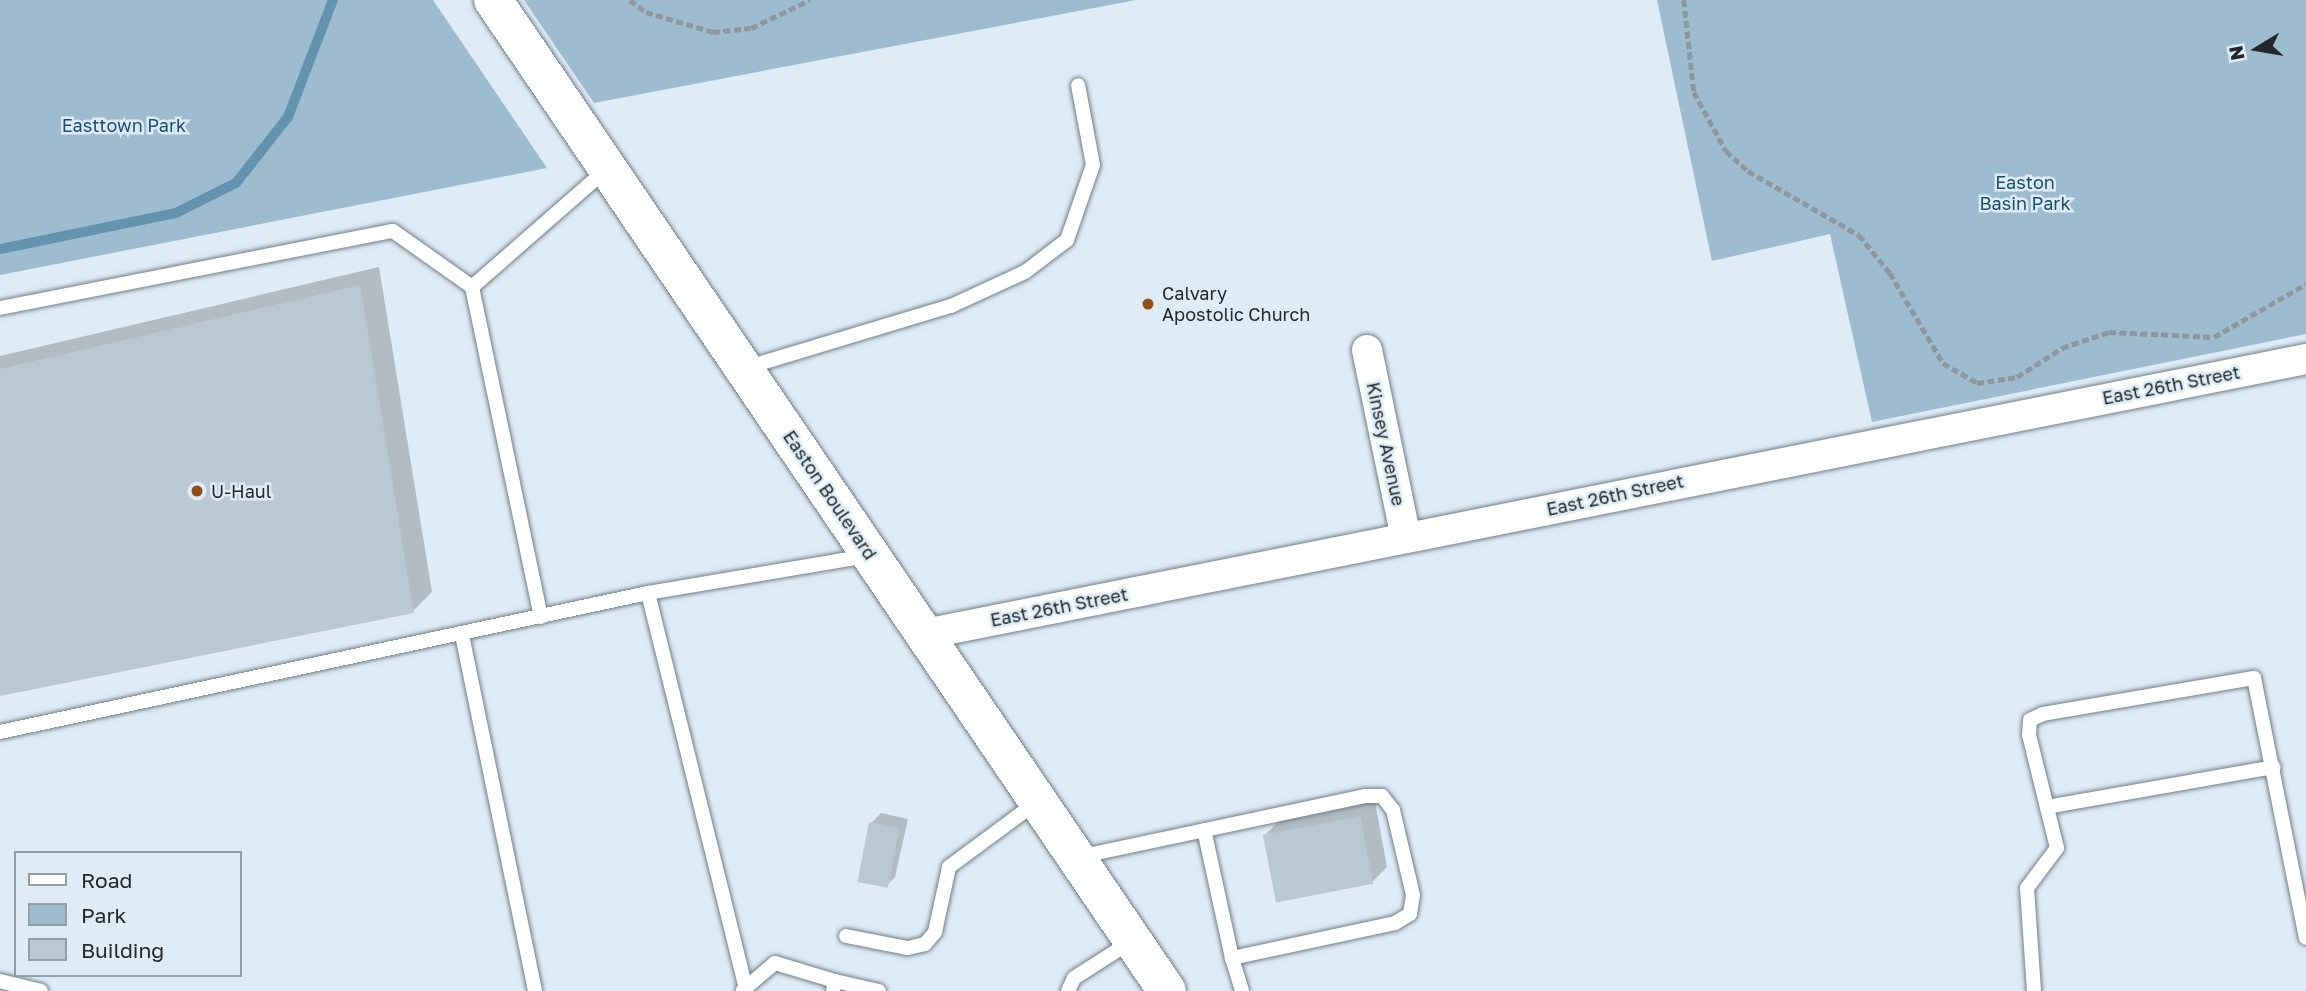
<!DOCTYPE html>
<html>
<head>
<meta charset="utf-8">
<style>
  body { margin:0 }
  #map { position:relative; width:2306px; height:991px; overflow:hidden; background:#dfecf6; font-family:"Golos Text",sans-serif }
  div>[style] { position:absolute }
  .green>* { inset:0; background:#9ebcd0 }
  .shadow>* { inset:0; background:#0003 }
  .stream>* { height:10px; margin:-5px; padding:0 5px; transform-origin:5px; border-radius:5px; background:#6493b0 }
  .building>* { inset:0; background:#bac8d1; transform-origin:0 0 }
  .path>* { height:4.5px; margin-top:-2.25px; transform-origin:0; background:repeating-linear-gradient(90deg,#8c969c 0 7px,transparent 0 10.5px) }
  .roads { filter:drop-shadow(0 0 2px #717e86) drop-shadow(0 0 2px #717e86) }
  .lane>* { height:14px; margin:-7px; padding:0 7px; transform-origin:7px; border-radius:7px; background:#fff }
  .street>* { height:30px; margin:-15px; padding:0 15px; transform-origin:15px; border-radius:15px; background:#fff }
  .secondary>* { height:38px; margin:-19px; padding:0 19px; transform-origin:19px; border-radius:19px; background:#fff }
  .dots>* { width:19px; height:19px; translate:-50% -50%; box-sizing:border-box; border:4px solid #dfecf6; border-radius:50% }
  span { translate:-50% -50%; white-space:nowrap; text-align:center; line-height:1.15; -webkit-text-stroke:5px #dfecf6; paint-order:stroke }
  .park-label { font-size:18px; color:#16506f }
  .poi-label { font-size:18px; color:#21272a }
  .left { translate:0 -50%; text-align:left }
  .street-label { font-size:18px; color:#21272a }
  .legend { position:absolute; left:14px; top:851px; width:228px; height:126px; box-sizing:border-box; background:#dfecf6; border:2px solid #939da4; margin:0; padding:9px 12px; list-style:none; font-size:21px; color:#21272a }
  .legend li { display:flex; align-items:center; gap:14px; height:35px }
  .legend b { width:35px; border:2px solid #939da4 }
  .north { position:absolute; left:2222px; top:14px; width:70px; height:70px; -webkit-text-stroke:5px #dfecf6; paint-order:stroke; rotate:259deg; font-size:19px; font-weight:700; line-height:28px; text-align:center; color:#21272a }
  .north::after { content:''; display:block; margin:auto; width:24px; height:32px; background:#21272a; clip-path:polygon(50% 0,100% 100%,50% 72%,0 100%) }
</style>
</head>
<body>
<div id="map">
  <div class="green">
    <div style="clip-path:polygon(0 0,433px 0,547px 168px,0 275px)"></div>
    <div style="clip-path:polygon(524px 0,1136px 0,594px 103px)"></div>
    <div style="clip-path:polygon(1657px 0,2306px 0,2306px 334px,1872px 422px,1830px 234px,1712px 261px)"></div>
  </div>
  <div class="shadow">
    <div style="clip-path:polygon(379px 267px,432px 592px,413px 611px,0 694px,0 356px)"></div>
    <div style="clip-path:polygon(1375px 802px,1387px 867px,1372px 882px,1265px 835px,1280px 820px)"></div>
    <div style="clip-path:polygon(881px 813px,908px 819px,895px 877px,885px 887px,871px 823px)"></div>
  </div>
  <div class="stream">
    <div style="left:0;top:249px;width:180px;rotate:-11.6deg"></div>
    <div style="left:176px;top:213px;width:67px;rotate:-26.6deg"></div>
    <div style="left:236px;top:183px;width:84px;rotate:-51.8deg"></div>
    <div style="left:288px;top:117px;width:125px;rotate:-69deg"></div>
  </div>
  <div class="building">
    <div style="clip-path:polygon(360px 285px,414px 613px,0 696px,0 369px)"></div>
    <div style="left:1360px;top:816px;width:69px;height:99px;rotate:79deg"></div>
    <div style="left:869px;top:822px;width:31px;height:61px;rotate:11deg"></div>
  </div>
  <div class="path">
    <div style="left:630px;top:0;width:20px;rotate:37deg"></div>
    <div style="left:646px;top:12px;width:70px;rotate:16.6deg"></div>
    <div style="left:713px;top:32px;width:38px;rotate:-6deg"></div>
    <div style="left:751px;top:28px;width:65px;rotate:-25.4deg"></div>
    <div style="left:1684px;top:0;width:93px;rotate:83.8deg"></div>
    <div style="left:1694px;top:92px;width:67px;rotate:61.5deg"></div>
    <div style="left:1726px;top:151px;width:30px;rotate:42deg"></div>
    <div style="left:1748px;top:171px;width:128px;rotate:30deg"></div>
    <div style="left:1859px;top:235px;width:49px;rotate:50.8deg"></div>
    <div style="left:1890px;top:273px;width:104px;rotate:59.5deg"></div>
    <div style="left:1943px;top:363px;width:39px;rotate:30deg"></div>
    <div style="left:1977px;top:383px;width:40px;rotate:-8.5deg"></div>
    <div style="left:2017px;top:377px;width:54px;rotate:-32.8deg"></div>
    <div style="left:2062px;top:348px;width:50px;rotate:-18.8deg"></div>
    <div style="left:2109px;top:332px;width:105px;rotate:2.7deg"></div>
    <div style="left:2214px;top:337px;width:106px;rotate:-29.9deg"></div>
  </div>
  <div class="roads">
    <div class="lane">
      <div style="left:472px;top:287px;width:179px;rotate:-41.2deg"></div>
      <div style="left:0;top:308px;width:400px;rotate:-11.1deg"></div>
      <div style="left:393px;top:231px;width:97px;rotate:35.3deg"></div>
      <div style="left:472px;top:287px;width:337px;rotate:78.2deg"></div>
      <div style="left:745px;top:368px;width:215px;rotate:-16.8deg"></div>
      <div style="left:951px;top:306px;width:81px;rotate:-24.7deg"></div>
      <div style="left:1025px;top:272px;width:53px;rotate:-37.3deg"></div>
      <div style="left:1067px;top:240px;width:79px;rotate:-70.9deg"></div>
      <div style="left:1093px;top:165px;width:81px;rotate:-100.6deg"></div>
      <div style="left:648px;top:593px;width:401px;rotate:76.1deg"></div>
      <div style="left:462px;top:635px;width:363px;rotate:78.4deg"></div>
      <div style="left:0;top:732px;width:663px;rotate:-12.11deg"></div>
      <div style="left:648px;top:593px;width:221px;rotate:-9.6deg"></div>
      <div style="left:2047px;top:807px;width:230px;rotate:-10deg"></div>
      <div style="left:1078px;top:857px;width:293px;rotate:-12deg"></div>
      <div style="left:1365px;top:796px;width:17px"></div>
      <div style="left:1382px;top:796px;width:18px;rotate:52deg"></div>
      <div style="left:1393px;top:810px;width:87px;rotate:76.8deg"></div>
      <div style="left:1413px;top:895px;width:19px;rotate:99deg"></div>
      <div style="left:1410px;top:914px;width:17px;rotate:149deg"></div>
      <div style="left:1395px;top:923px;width:167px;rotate:167.9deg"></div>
      <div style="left:1232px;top:958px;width:131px;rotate:-102.3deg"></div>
      <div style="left:846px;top:936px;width:63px;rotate:11deg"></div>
      <div style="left:908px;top:948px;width:17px;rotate:-13deg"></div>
      <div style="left:925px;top:944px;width:16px;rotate:-50deg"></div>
      <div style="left:935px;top:932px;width:66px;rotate:-77.8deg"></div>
      <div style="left:949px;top:867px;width:109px;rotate:-36.5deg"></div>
      <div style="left:1232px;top:958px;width:34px;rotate:73deg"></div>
      <div style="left:0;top:981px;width:42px;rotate:13.7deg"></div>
      <div style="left:743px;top:990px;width:42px;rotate:-40.2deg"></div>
      <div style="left:775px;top:963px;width:63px;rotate:16.7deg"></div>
      <div style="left:833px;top:991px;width:10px;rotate:-79deg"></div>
      <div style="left:835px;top:981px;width:45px;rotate:12.8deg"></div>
      <div style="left:1068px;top:991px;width:14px;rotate:-65deg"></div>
      <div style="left:1074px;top:978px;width:69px;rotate:-32.5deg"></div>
      <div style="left:2034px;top:991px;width:103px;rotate:-93.9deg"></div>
      <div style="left:2027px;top:888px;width:50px;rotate:-53.1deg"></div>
      <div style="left:2057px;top:848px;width:116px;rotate:-103.9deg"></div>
      <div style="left:2029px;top:735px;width:15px;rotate:-86deg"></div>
      <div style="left:2030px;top:720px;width:14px;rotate:-25deg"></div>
      <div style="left:2043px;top:714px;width:214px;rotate:-9.7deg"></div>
      <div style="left:2254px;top:678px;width:265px;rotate:78.7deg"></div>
    </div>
    <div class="street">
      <div style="left:1367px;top:350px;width:192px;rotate:78.3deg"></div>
      <div style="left:925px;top:634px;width:1408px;rotate:-11.26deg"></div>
    </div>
    <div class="secondary">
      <div style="left:493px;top:0;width:1198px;rotate:55.78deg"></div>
    </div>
  </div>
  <div class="dots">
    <div style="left:1148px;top:304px;background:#905018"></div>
    <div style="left:197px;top:491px;background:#905018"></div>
  </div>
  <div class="park-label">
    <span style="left:124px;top:125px">Easttown Park</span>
    <span style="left:2025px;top:193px">Easton<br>Basin Park</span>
  </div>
  <div class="poi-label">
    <span class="left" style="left:1162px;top:304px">Calvary<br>Apostolic Church</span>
    <span class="left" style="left:211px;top:491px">U-Haul</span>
  </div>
  <div class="street-label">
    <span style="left:2171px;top:385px;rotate:-11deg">East 26th Street</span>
    <span style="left:1386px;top:444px;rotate:78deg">Kinsey Avenue</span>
    <span style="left:830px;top:495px;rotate:56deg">Easton Boulevard</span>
    <span style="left:1615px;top:495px;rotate:-12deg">East 26th Street</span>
    <span style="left:1059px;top:607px;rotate:-11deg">East 26th Street</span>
  </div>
  <ul class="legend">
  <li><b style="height:9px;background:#fff"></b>Road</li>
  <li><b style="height:19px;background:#9ebcd0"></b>Park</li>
  <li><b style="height:19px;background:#bac8d1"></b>Building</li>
  </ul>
  <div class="north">N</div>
</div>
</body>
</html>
